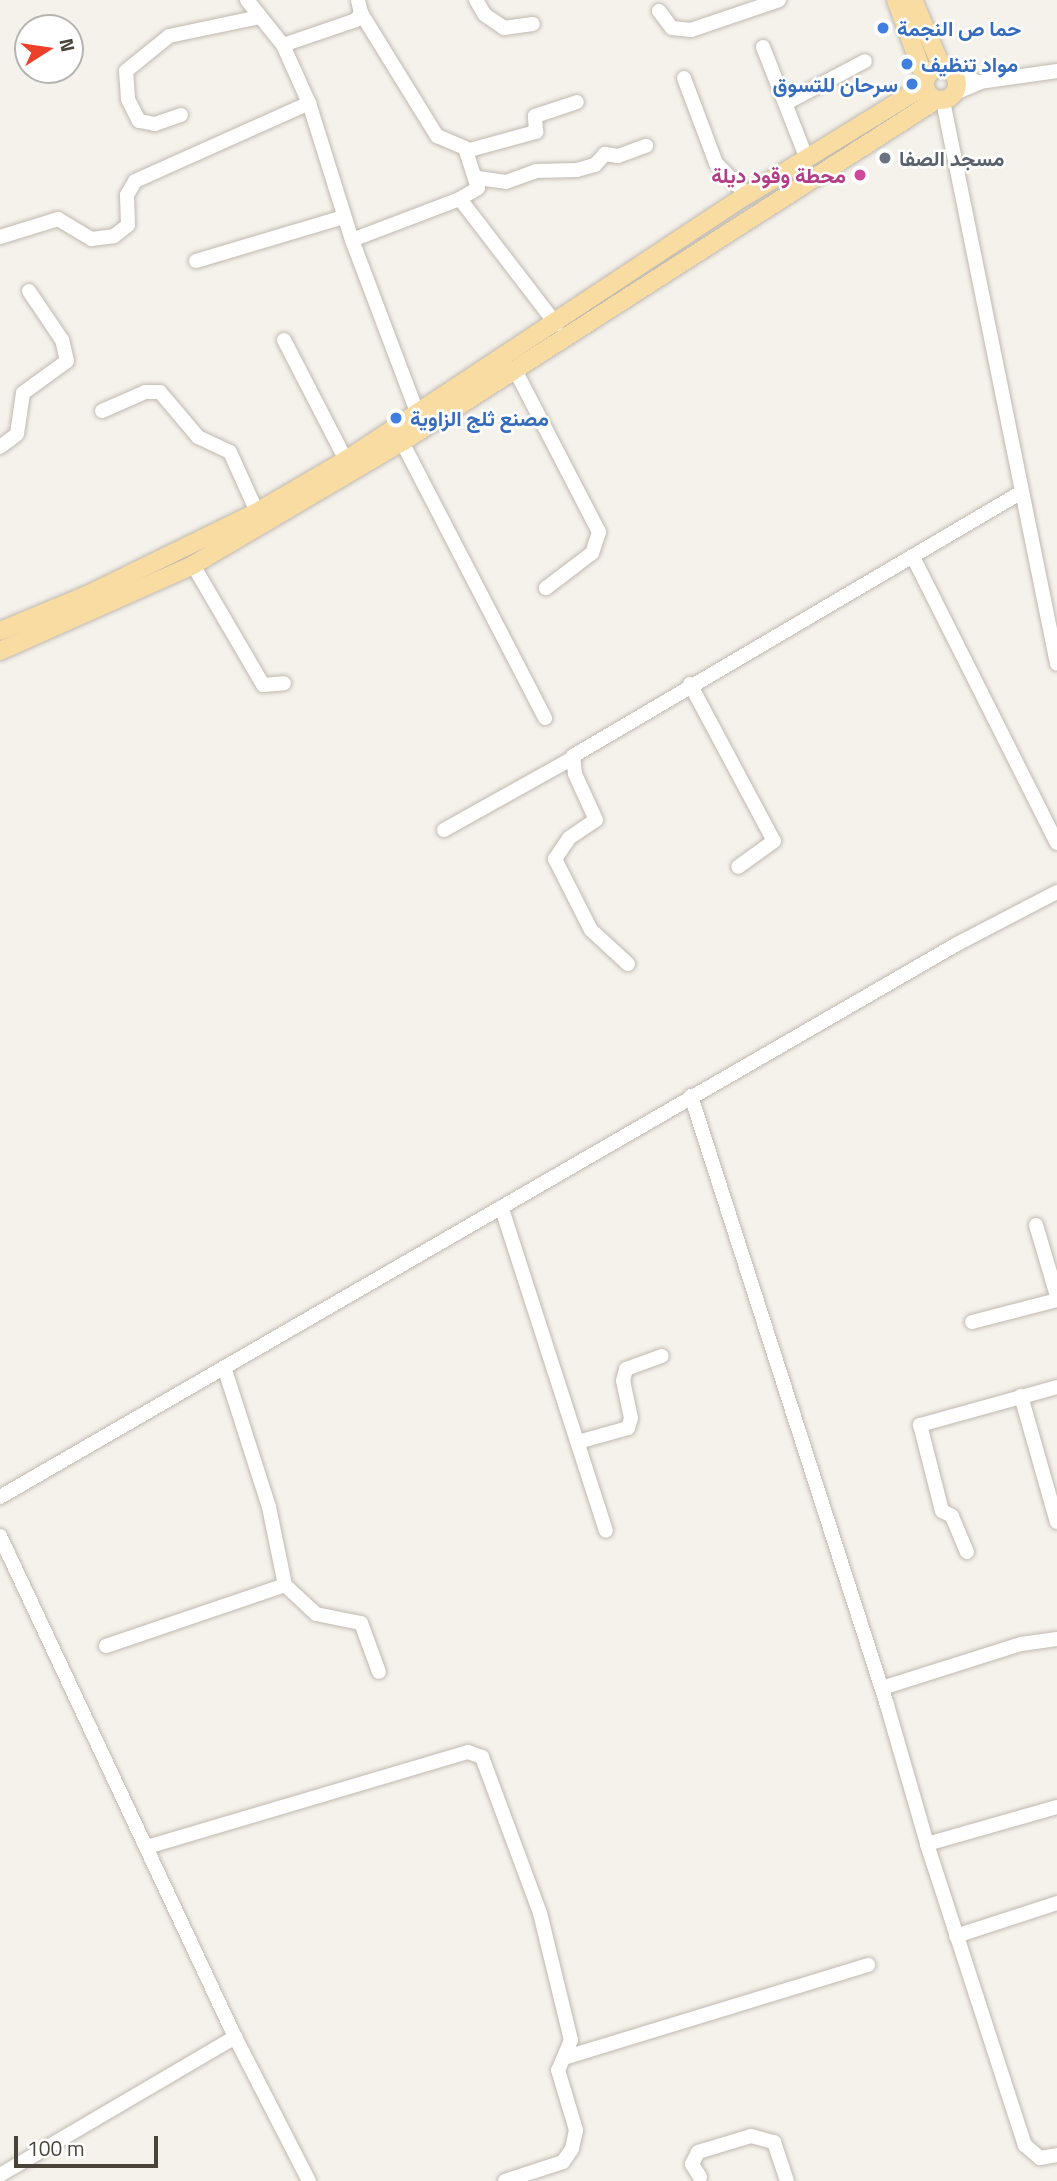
<!DOCTYPE html>
<html>
<head>
<meta charset="utf-8">
<style>
  body { margin:0 }
  #map { position:relative; width:1057px; height:2181px; overflow:hidden; background:#f5f2ec; font-family:"Titillium Web",Vazirmatn,sans-serif }
  div>[style] { position:absolute }
  .roads { filter:drop-shadow(0 0 2px #c0b9af) drop-shadow(0 0 2px #c0b9af) }
  .minor>* { height:14px; margin:-7px; padding:0 7px; transform-origin:7px; border-radius:7px; background:#fff }
  .major>* { height:18px; margin:-9px; padding:0 9px; transform-origin:9px; border-radius:9px; background:#f8dca2 }
  .major>.ring { margin:-9px; padding:0; box-sizing:content-box; background:none; border:18px solid #f8dca2; border-radius:50% }
  .dots>* { width:19px; height:19px; translate:-50% -50%; box-sizing:border-box; border:4px solid #fff; border-radius:50% }
  span { translate:-50% -50%; white-space:nowrap; text-align:center; line-height:1.15; -webkit-text-stroke:5px #fff; paint-order:stroke }
  .shop-label { font-size:21px; color:#366cbe; font-weight:700 }
  .left { translate:0 -50%; text-align:left }
  .right { translate:-100% -50%; text-align:right }
  .worship-label { font-size:21px; color:#5b616d; font-weight:700 }
  .hotel-label { font-size:21px; color:#b23c85; font-weight:700 }
  .north { position:absolute; left:14px; top:14px; width:70px; height:70px; box-sizing:border-box; background:#fff; border:2px solid #b6b4b0; border-radius:50%; rotate:78deg; font-size:19px; font-weight:700; line-height:28px; text-align:center; color:#49433a }
  .north::after { content:''; display:block; margin:auto; width:24px; height:32px; background:#ed402b; clip-path:polygon(50% 0,100% 100%,50% 72%,0 100%) }
  .scale { position:absolute; left:14px; top:2136px; width:144px; height:32px; box-sizing:border-box; border:4px solid #49433a; border-top:0; padding-left:9px; font-size:21px; line-height:24px; white-space:nowrap; color:#49433a; -webkit-text-stroke:5px #fff; paint-order:stroke }
</style>
</head>
<body>
<div id="map">
  <div class="roads">
    <div class="minor">
      <div style="left:247px;top:0;width:58px;rotate:51.3deg"></div>
      <div style="left:283px;top:45px;width:64px;rotate:65.9deg"></div>
      <div style="left:309px;top:103px;width:144px;rotate:72.6deg"></div>
      <div style="left:352px;top:240px;width:187px;rotate:69.3deg"></div>
      <div style="left:476px;top:0;width:17px;rotate:59deg"></div>
      <div style="left:485px;top:15px;width:23px;rotate:34deg"></div>
      <div style="left:504px;top:28px;width:29px;rotate:-8deg"></div>
      <div style="left:659px;top:11px;width:21px;rotate:53deg"></div>
      <div style="left:672px;top:28px;width:19px;rotate:6deg"></div>
      <div style="left:691px;top:30px;width:93px;rotate:-18.8deg"></div>
      <div style="left:361px;top:13px;width:145px;rotate:58.3deg"></div>
      <div style="left:437px;top:136px;width:30px;rotate:23deg"></div>
      <div style="left:465px;top:148px;width:42px;rotate:72deg"></div>
      <div style="left:478px;top:188px;width:21px;rotate:149deg"></div>
      <div style="left:283px;top:45px;width:77px;rotate:-18.9deg"></div>
      <div style="left:356px;top:20px;width:9px;rotate:-54deg"></div>
      <div style="left:361px;top:13px;width:13px;rotate:-103deg"></div>
      <div style="left:763px;top:47px;width:120px;rotate:68.6deg"></div>
      <div style="left:954px;top:75px;width:26px;rotate:16deg"></div>
      <div style="left:979px;top:82px;width:79px;rotate:-8deg"></div>
      <div style="left:684px;top:78px;width:91px;rotate:69.4deg"></div>
      <div style="left:716px;top:163px;width:45px;rotate:45.9deg"></div>
      <div style="left:955px;top:93px;width:26px;rotate:-23deg"></div>
      <div style="left:943px;top:101px;width:574px;rotate:78.55deg"></div>
      <div style="left:788px;top:102px;width:87px;rotate:-28deg"></div>
      <div style="left:181px;top:115px;width:28px;rotate:161deg"></div>
      <div style="left:155px;top:124px;width:16px;rotate:-169deg"></div>
      <div style="left:139px;top:121px;width:25px;rotate:-117deg"></div>
      <div style="left:128px;top:99px;width:28px;rotate:-94deg"></div>
      <div style="left:126px;top:71px;width:55px;rotate:-39.1deg"></div>
      <div style="left:169px;top:36px;width:92px;rotate:-11.9deg"></div>
      <div style="left:466px;top:151px;width:73px;rotate:-15.2deg"></div>
      <div style="left:536px;top:132px;width:16px;rotate:-94deg"></div>
      <div style="left:535px;top:116px;width:44px;rotate:-18.4deg"></div>
      <div style="left:478px;top:178px;width:28px;rotate:8deg"></div>
      <div style="left:506px;top:182px;width:32px;rotate:-20deg"></div>
      <div style="left:536px;top:171px;width:41px;rotate:-1.4deg"></div>
      <div style="left:577px;top:170px;width:19px;rotate:-16deg"></div>
      <div style="left:595px;top:165px;width:15px;rotate:-48deg"></div>
      <div style="left:605px;top:154px;width:13px;rotate:9deg"></div>
      <div style="left:618px;top:156px;width:30px;rotate:-20deg"></div>
      <div style="left:0;top:237px;width:61px;rotate:-17.2deg"></div>
      <div style="left:58px;top:219px;width:39px;rotate:31deg"></div>
      <div style="left:91px;top:239px;width:23px;rotate:-7deg"></div>
      <div style="left:114px;top:236px;width:18px;rotate:-38deg"></div>
      <div style="left:128px;top:225px;width:30px;rotate:-92deg"></div>
      <div style="left:127px;top:195px;width:16px;rotate:-60deg"></div>
      <div style="left:135px;top:181px;width:191px;rotate:-24.1deg"></div>
      <div style="left:352px;top:240px;width:116px;rotate:-20.8deg"></div>
      <div style="left:460px;top:199px;width:158px;rotate:52.5deg"></div>
      <div style="left:196px;top:261px;width:154px;rotate:-16.6deg"></div>
      <div style="left:284px;top:340px;width:135px;rotate:62.7deg"></div>
      <div style="left:514px;top:368px;width:185px;rotate:62.6deg"></div>
      <div style="left:599px;top:532px;width:22px;rotate:108deg"></div>
      <div style="left:592px;top:553px;width:58px;rotate:142.7deg"></div>
      <div style="left:102px;top:411px;width:47px;rotate:-23.8deg"></div>
      <div style="left:145px;top:392px;width:15px"></div>
      <div style="left:160px;top:392px;width:59px;rotate:49.8deg"></div>
      <div style="left:198px;top:437px;width:35px;rotate:25deg"></div>
      <div style="left:230px;top:452px;width:66px;rotate:65.8deg"></div>
      <div style="left:402px;top:442px;width:311px;rotate:62.6deg"></div>
      <div style="left:0;top:447px;width:21px;rotate:-37deg"></div>
      <div style="left:17px;top:434px;width:41px;rotate:-81.7deg"></div>
      <div style="left:23px;top:393px;width:54px;rotate:-36deg"></div>
      <div style="left:67px;top:361px;width:22px;rotate:-103deg"></div>
      <div style="left:62px;top:340px;width:59px;rotate:-124deg"></div>
      <div style="left:913px;top:557px;width:320px;rotate:63.3deg"></div>
      <div style="left:193px;top:565px;width:139px;rotate:59.7deg"></div>
      <div style="left:263px;top:685px;width:21px;rotate:-5deg"></div>
      <div style="left:690px;top:684px;width:178px;rotate:61.9deg"></div>
      <div style="left:774px;top:841px;width:44px;rotate:144.2deg"></div>
      <div style="left:444px;top:830px;width:145px;rotate:-29.2deg"></div>
      <div style="left:628px;top:964px;width:50px;rotate:-137.4deg"></div>
      <div style="left:591px;top:930px;width:80px;rotate:-116.9deg"></div>
      <div style="left:555px;top:859px;width:25px;rotate:-56deg"></div>
      <div style="left:569px;top:838px;width:32px;rotate:-34deg"></div>
      <div style="left:596px;top:820px;width:51px;rotate:-114.5deg"></div>
      <div style="left:575px;top:774px;width:18px;rotate:-96deg"></div>
      <div style="left:573px;top:756px;width:519px;rotate:-30.47deg"></div>
      <div style="left:691px;top:1096px;width:640px;rotate:72.16deg"></div>
      <div style="left:887px;top:1705px;width:145px;rotate:73.9deg"></div>
      <div style="left:927px;top:1844px;width:135px;rotate:-15.9deg"></div>
      <div style="left:502px;top:1209px;width:338px;rotate:72.1deg"></div>
      <div style="left:1036px;top:1225px;width:74px;rotate:73.5deg"></div>
      <div style="left:972px;top:1322px;width:88px;rotate:-14.5deg"></div>
      <div style="left:1021px;top:1396px;width:131px;rotate:74.1deg"></div>
      <div style="left:578px;top:1442px;width:52px;rotate:-15.6deg"></div>
      <div style="left:628px;top:1428px;width:10px;rotate:-73deg"></div>
      <div style="left:631px;top:1418px;width:38px;rotate:-102deg"></div>
      <div style="left:623px;top:1381px;width:12px;rotate:-76deg"></div>
      <div style="left:626px;top:1369px;width:38px;rotate:-20deg"></div>
      <div style="left:0;top:1497px;width:1105px;rotate:-30.02deg"></div>
      <div style="left:957px;top:944px;width:113px;rotate:-27.5deg"></div>
      <div style="left:0;top:1536px;width:553px;rotate:64.87deg"></div>
      <div style="left:235px;top:2037px;width:162px;rotate:62.8deg"></div>
      <div style="left:967px;top:1552px;width:39px;rotate:-113deg"></div>
      <div style="left:952px;top:1516px;width:11px;rotate:-153deg"></div>
      <div style="left:942px;top:1511px;width:89px;rotate:-104.3deg"></div>
      <div style="left:920px;top:1425px;width:142px;rotate:-15.5deg"></div>
      <div style="left:285px;top:1585px;width:42px;rotate:43.1deg"></div>
      <div style="left:316px;top:1614px;width:46px;rotate:11.3deg"></div>
      <div style="left:361px;top:1623px;width:52px;rotate:69.8deg"></div>
      <div style="left:106px;top:1646px;width:189px;rotate:-18.8deg"></div>
      <div style="left:285px;top:1585px;width:80px;rotate:-101.6deg"></div>
      <div style="left:269px;top:1507px;width:144px;rotate:-107.8deg"></div>
      <div style="left:882px;top:1688px;width:146px;rotate:-17.6deg"></div>
      <div style="left:1021px;top:1644px;width:36px;rotate:-8deg"></div>
      <div style="left:927px;top:1844px;width:317px;rotate:72deg"></div>
      <div style="left:1025px;top:2145px;width:20px;rotate:41deg"></div>
      <div style="left:1040px;top:2158px;width:17px;rotate:-10deg"></div>
      <div style="left:147px;top:1847px;width:335px;rotate:-16.5deg"></div>
      <div style="left:468px;top:1752px;width:15px;rotate:20deg"></div>
      <div style="left:482px;top:1757px;width:166px;rotate:69.6deg"></div>
      <div style="left:540px;top:1913px;width:131px;rotate:76.3deg"></div>
      <div style="left:571px;top:2040px;width:33px;rotate:113deg"></div>
      <div style="left:558px;top:2070px;width:63px;rotate:73.3deg"></div>
      <div style="left:576px;top:2130px;width:19px;rotate:102deg"></div>
      <div style="left:572px;top:2149px;width:16px;rotate:125deg"></div>
      <div style="left:563px;top:2162px;width:61px;rotate:161.9deg"></div>
      <div style="left:956px;top:1936px;width:106px;rotate:-18.1deg"></div>
      <div style="left:567px;top:2057px;width:315px;rotate:-17deg"></div>
      <div style="left:0;top:2175px;width:273px;rotate:-30.4deg"></div>
      <div style="left:700px;top:2177px;width:15px;rotate:-122deg"></div>
      <div style="left:692px;top:2164px;width:13px;rotate:-63deg"></div>
      <div style="left:698px;top:2152px;width:55px;rotate:-16.8deg"></div>
      <div style="left:751px;top:2136px;width:24px;rotate:15deg"></div>
      <div style="left:774px;top:2142px;width:41px;rotate:71.6deg"></div>
    </div>
    <div class="major">
      <div style="left:896px;top:0;width:84px;rotate:69.8deg"></div>
      <div style="left:913px;top:0;width:74px;rotate:66.9deg"></div>
      <div class="ring" style="left:925px;top:68px;width:14px;height:14px"></div>
      <div style="left:0;top:631px;width:94px;rotate:-22.5deg"></div>
      <div style="left:87px;top:595px;width:189px;rotate:-26deg"></div>
      <div style="left:257px;top:512px;width:103px;rotate:-30.3deg"></div>
      <div style="left:346px;top:460px;width:481px;rotate:-33.5deg"></div>
      <div style="left:747px;top:195px;width:208px;rotate:-31.6deg"></div>
      <div style="left:0;top:651px;width:211px;rotate:-24deg"></div>
      <div style="left:193px;top:565px;width:243px;rotate:-30.5deg"></div>
      <div style="left:402px;top:442px;width:634px;rotate:-32.64deg"></div>
    </div>
  </div>
  <div class="dots">
    <div style="left:883px;top:28px;background:#3f7fe0"></div>
    <div style="left:907px;top:64px;background:#3f7fe0"></div>
    <div style="left:912px;top:84px;background:#3f7fe0"></div>
    <div style="left:885px;top:158px;background:#6b7280"></div>
    <div style="left:860px;top:175px;background:#d1479c"></div>
    <div style="left:396px;top:418px;background:#3f7fe0"></div>
  </div>
  <div class="shop-label">
    <span class="left" style="left:897px;top:28px">حما ص النجمة</span>
    <span class="left" style="left:921px;top:64px">مواد تنظيف</span>
    <span class="right" style="left:898px;top:84px">سرحان للتسوق</span>
    <span class="left" style="left:410px;top:418px">مصنع ثلج الزاوية</span>
  </div>
  <div class="worship-label">
    <span class="left" style="left:899px;top:158px">مسجد الصفا</span>
  </div>
  <div class="hotel-label">
    <span class="right" style="left:846px;top:175px">محطة وقود ديلة</span>
  </div>
  <div class="north">N</div>
  <div class="scale">100 m</div>
</div>
</body>
</html>
